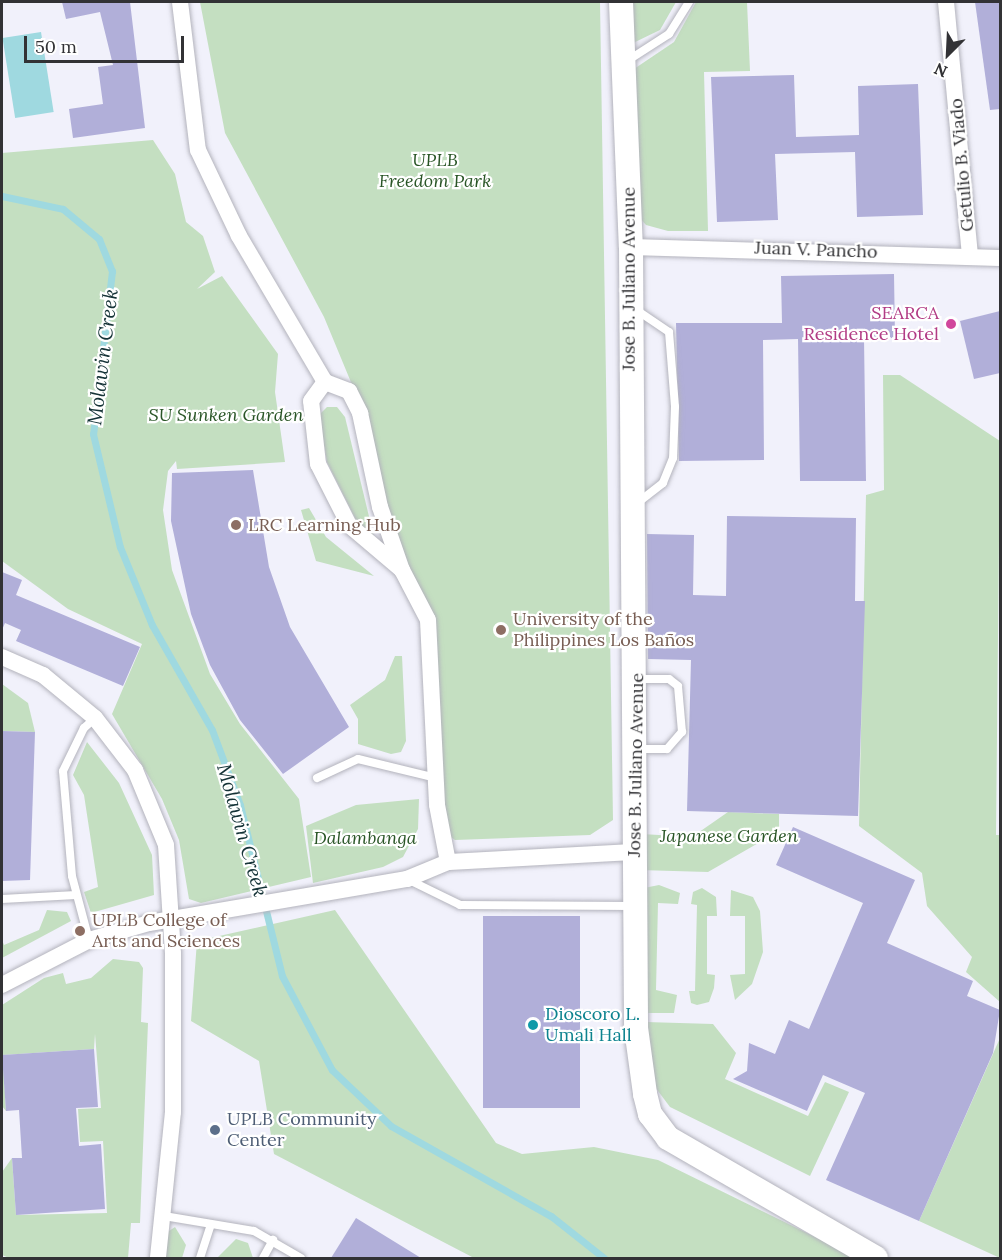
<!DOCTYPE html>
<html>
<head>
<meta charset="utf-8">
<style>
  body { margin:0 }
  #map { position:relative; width:1002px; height:1260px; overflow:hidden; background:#f1f1fb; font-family:Lora,serif }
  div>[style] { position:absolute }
  .green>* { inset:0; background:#c4dfc1 }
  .water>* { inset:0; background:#9fd9e0; transform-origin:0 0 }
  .stream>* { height:7px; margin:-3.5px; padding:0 3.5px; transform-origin:3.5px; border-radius:3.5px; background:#9fd9e0 }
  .building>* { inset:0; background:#b1afd9; transform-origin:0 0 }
  .roads { filter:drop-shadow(0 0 2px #b3b3bc) drop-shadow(0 0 2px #b3b3bc) }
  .lane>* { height:8px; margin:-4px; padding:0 4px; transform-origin:4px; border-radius:4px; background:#fff }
  .street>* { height:16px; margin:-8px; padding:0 8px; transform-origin:8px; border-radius:8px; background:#fff }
  .secondary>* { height:24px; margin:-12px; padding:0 12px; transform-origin:12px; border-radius:12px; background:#fff }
  .dots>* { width:16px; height:16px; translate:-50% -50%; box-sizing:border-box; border:3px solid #fff; border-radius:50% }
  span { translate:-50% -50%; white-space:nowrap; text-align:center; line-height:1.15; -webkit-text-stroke:4.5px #fff; paint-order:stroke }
  .park-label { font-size:18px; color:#295526; font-style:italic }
  .street-label { font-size:18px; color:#323235 }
  .hotel-label { font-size:18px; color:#b23c85 }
  .right { translate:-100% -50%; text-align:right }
  .education-label { font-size:18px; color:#785e54 }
  .left { translate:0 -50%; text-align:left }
  .culture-label { font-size:18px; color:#0d838f }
  .service-label { font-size:18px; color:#4e5e75 }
  .water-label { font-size:20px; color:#153337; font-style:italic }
  .frame { position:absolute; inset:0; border:3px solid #323235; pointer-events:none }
  .north { position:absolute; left:918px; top:24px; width:60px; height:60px; -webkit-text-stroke:4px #fff; paint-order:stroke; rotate:204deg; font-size:16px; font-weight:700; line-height:24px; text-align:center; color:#323235 }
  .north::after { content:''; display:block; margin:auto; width:21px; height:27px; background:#323235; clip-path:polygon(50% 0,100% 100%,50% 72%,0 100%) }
  .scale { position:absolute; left:24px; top:36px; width:160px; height:27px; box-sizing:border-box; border:3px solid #323235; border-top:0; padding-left:8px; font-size:18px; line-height:21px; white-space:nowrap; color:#323235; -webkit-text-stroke:4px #fff; paint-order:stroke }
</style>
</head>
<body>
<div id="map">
  <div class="green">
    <div style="clip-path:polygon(200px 2px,600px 2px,613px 820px,590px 835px,455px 840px,445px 833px,431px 614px,396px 552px,360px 404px,324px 317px,225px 133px)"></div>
    <div style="clip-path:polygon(630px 2px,676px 2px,660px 30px,631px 44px)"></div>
    <div style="clip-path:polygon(696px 2px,747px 2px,750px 71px,704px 72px,708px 231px,668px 231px,646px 225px,638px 216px,631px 71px,674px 42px)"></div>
    <div style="clip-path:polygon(153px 140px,175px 174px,186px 222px,203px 236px,215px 272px,197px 289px,222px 276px,278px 354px,275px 392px,285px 462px,177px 469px,176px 461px,168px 471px,163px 510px,172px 570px,210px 674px,240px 724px,299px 799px,311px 877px,201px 903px,189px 899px,179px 840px,162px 799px,112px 714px,142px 644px,68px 609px,2px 561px,2px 153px)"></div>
    <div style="clip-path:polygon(883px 375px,900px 375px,1000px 441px,996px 835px,1000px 835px,1000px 1002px,966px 972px,972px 957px,927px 906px,922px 873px,859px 826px,866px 495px,884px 490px)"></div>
    <div style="clip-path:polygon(327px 407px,337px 407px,345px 417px,374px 537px,362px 532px,327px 462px,319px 415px)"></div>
    <div style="clip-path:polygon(309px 508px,326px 537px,374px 576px,316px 561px,301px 510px)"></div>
    <div style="clip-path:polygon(395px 656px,402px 656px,406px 741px,401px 752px,391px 754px,358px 744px,358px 719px,350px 705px,385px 680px)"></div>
    <div style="clip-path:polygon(2px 684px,28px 703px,35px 732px,2px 731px)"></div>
    <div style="clip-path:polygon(87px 742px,119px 783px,152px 855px,154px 895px,91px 913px,84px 892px,98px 887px,84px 795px,73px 775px)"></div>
    <div style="clip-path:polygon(419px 799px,418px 829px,403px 857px,383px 867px,313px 883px,306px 826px,356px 805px)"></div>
    <div style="clip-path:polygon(728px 812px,779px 814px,779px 831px,708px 872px,639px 870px,642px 834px,692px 837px)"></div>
    <div style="clip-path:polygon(659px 885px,680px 893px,678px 904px,658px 903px,656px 990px,677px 995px,674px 1013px,645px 1013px,644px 888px)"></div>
    <div style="clip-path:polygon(702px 888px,716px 897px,717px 916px,707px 916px,707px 974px,715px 975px,714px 988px,709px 1002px,697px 1005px,691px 1003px,689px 991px,695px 991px,697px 905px,691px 904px,693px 892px)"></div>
    <div style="clip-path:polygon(731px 890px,753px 897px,760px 911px,763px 952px,752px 984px,735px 1000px,730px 975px,745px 974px,745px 916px,730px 916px)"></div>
    <div style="clip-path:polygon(47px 910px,67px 912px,71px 921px,2px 958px,2px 940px,4px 945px,39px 930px)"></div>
    <div style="clip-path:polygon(335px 910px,496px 1143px,522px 1154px,594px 1147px,658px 1160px,858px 1258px,474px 1258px,274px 1154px,259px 1061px,191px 1021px,197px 941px)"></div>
    <div style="clip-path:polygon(113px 959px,139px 962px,143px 968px,141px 1022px,148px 1023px,140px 1223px,131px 1223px,128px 1258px,9px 1258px,2px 1255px,2px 1172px,12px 1158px,16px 1215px,107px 1213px,103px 1141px,80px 1142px,78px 1109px,101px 1108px,95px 1034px,94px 1049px,3px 1055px,6px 1111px,2px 1106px,2px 1005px,44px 978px,63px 973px,66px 984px,91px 978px)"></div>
    <div style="clip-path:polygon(646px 1022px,713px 1024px,736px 1053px,725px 1079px,808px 1116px,825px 1082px,849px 1092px,810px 1176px,670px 1107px,655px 1087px)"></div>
    <div style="clip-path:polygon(1000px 1038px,1000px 1258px,919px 1221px)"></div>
    <div style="clip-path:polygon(175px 1227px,186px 1245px,182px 1258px,164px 1258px,166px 1233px)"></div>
    <div style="clip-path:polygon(236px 1239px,248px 1243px,253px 1258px,217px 1258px)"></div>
  </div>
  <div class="water">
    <div style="left:41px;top:32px;width:81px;height:39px;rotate:81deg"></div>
  </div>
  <div class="stream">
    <div style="left:2px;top:196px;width:62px;rotate:12deg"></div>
    <div style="left:63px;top:209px;width:47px;rotate:39.8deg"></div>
    <div style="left:99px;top:239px;width:35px;rotate:68deg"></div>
    <div style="left:112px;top:271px;width:164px;rotate:96.6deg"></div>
    <div style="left:93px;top:434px;width:116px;rotate:76.6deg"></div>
    <div style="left:120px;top:547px;width:84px;rotate:67.7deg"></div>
    <div style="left:152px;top:625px;width:121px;rotate:60.3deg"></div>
    <div style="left:212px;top:730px;width:80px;rotate:69.5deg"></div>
    <div style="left:240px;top:805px;width:176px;rotate:76.2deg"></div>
    <div style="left:282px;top:976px;width:106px;rotate:62deg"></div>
    <div style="left:332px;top:1070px;width:81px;rotate:43.5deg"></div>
    <div style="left:391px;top:1126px;width:184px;rotate:29.4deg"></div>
    <div style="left:551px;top:1216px;width:68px;rotate:38.4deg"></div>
  </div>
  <div class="building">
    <div style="clip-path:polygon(62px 2px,130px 2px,145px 128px,73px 138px,69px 109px,103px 104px,98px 67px,113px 65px,100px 12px,66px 19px)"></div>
    <div style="clip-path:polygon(975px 2px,1000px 2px,1000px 109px,990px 110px)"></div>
    <div style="clip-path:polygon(794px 75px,796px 137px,859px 135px,858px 86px,918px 84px,923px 215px,857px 217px,855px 152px,775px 154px,778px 220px,717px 222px,711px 77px)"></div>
    <div style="clip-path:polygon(894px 274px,895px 338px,864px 338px,866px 481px,800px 481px,798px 339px,763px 340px,764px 460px,679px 461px,676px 323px,782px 323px,781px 276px)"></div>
    <div style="clip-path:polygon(1000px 311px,1000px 373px,974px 379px,960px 321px)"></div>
    <div style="clip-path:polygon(253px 470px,269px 567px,290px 627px,349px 727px,283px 774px,240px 720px,210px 665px,191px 614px,171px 521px,172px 473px)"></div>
    <div style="clip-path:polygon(727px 516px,856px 518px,855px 601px,865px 601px,858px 816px,687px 811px,691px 660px,648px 659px,647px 534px,694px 535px,693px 595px,726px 596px)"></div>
    <div style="clip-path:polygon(2px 572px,22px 580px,16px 595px,140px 647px,123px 686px,16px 641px,21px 630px,5px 623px,2px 630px)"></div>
    <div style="clip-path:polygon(2px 731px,35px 732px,30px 880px,2px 881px)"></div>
    <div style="clip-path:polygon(793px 827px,915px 880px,887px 943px,973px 981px,967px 996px,1000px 1010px,993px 1053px,919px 1221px,826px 1180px,865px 1093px,823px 1075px,807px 1111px,733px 1079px,747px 1071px,749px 1043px,775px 1054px,789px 1020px,809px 1029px,863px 903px,776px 865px)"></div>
    <div style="left:580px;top:916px;width:192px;height:97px;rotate:90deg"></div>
    <div style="clip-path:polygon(94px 1049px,98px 1107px,76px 1108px,79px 1146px,101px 1144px,105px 1209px,16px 1215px,12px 1158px,22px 1158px,19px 1110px,6px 1111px,2px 1055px)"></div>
    <div style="clip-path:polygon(356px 1218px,421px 1258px,331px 1258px)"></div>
  </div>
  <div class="roads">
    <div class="lane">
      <div style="left:627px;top:61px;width:50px;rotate:-32.7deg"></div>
      <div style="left:669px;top:34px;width:38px;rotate:-58deg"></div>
      <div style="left:635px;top:309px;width:41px;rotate:34.1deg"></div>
      <div style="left:669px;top:332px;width:75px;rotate:85.4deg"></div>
      <div style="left:675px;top:407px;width:51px;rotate:92.2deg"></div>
      <div style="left:673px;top:458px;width:27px;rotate:112deg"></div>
      <div style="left:663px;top:483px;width:36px;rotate:142deg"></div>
      <div style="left:636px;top:749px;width:31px"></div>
      <div style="left:667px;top:749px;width:23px;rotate:-49deg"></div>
      <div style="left:682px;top:732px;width:46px;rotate:-95deg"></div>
      <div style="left:678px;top:686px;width:11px;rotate:-142deg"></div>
      <div style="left:669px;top:679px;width:32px;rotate:180deg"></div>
      <div style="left:317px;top:778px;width:45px;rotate:-24.9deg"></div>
      <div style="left:358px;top:759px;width:80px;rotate:13.7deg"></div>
      <div style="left:407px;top:879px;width:59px;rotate:26.1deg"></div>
      <div style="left:460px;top:905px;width:173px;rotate:0.3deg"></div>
      <div style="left:2px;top:899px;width:74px;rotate:-3.1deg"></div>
      <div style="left:89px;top:940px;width:66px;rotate:-104.9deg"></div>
      <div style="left:72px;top:876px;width:105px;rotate:-94.9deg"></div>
      <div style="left:63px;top:771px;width:48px;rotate:-64deg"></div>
      <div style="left:84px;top:728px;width:15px;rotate:-42deg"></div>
      <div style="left:164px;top:1216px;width:91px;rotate:9.5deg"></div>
      <div style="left:254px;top:1231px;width:54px;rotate:29.9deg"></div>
      <div style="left:200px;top:1258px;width:33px;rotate:-72deg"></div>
      <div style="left:263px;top:1258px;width:21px;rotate:-61deg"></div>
    </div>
    <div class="street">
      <div style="left:180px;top:2px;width:149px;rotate:83.1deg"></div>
      <div style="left:198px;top:150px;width:95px;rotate:64.5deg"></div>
      <div style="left:239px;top:236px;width:169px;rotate:59.5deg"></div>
      <div style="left:946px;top:2px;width:255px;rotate:84.6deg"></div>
      <div style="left:631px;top:247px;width:369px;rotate:1.7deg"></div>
      <div style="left:402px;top:570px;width:70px;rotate:-139.7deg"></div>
      <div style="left:349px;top:525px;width:68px;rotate:-116.9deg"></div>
      <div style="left:318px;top:464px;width:63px;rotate:-96.3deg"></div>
      <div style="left:311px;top:401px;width:24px;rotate:-54deg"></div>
      <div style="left:325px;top:382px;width:26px;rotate:21deg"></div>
      <div style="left:349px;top:391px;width:25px;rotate:63deg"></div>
      <div style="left:360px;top:413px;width:96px;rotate:78deg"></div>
      <div style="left:380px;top:507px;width:67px;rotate:70.8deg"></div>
      <div style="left:402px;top:570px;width:56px;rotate:62.5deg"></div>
      <div style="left:428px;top:620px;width:185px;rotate:87.2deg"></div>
      <div style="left:437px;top:805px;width:58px;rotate:79.1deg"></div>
      <div style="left:2px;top:657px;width:45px;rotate:23.7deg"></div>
      <div style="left:43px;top:675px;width:67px;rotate:39.6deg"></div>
      <div style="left:95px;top:718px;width:66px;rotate:52.4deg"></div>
      <div style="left:135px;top:770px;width:81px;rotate:67.5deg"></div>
      <div style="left:166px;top:845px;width:109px;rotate:86.3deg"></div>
      <div style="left:173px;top:954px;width:158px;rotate:90deg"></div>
      <div style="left:173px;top:1112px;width:147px;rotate:95.9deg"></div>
      <div style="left:2px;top:985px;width:98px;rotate:-27.3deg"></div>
      <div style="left:89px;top:940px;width:62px;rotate:-15.8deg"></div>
      <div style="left:149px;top:923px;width:262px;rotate:-9.7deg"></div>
      <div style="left:407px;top:879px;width:44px;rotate:-22.5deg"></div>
      <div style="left:448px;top:862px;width:186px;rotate:-3.1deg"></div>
    </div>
    <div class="secondary">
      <div style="left:621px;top:2px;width:245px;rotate:87.7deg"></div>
      <div style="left:631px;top:247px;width:781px;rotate:89.63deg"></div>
      <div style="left:636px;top:1028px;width:67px;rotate:82.2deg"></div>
      <div style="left:645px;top:1094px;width:21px;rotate:76deg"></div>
      <div style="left:650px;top:1114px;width:30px;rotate:53deg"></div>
      <div style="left:668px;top:1138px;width:240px;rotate:30deg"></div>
    </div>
  </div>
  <div class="dots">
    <div style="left:951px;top:324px;background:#d1479c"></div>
    <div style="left:236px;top:525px;background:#8d6e63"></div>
    <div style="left:501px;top:630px;background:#8d6e63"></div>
    <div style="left:80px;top:931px;background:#8d6e63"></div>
    <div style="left:533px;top:1025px;background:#0f9aa8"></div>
    <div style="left:215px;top:1130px;background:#5c6f8a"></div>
  </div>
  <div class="park-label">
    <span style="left:435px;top:171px">UPLB<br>Freedom Park</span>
    <span style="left:226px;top:415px">SU Sunken Garden</span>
    <span style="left:729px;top:836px">Japanese Garden</span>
    <span style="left:365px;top:838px">Dalambanga</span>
  </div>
  <div class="street-label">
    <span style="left:962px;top:165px;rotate:-95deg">Getulio B. Viado</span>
    <span style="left:816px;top:250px;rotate:2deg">Juan V. Pancho</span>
    <span style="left:629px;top:279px;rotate:-90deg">Jose B. Juliano Avenue</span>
    <span style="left:636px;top:765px;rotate:-89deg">Jose B. Juliano Avenue</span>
  </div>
  <div class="hotel-label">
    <span class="right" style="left:939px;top:324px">SEARCA<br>Residence Hotel</span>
  </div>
  <div class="education-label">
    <span class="left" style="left:248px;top:525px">LRC Learning Hub</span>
    <span class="left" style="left:513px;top:630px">University of the<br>Philippines Los Baños</span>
    <span class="left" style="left:92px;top:931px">UPLB College of<br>Arts and Sciences</span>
  </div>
  <div class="culture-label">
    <span class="left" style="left:545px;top:1025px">Dioscoro L.<br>Umali Hall</span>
  </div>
  <div class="service-label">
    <span class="left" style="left:227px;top:1130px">UPLB Community<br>Center</span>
  </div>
  <div class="water-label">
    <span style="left:102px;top:357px;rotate:-83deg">Molawin Creek</span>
    <span style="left:243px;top:830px;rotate:74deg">Molawin Creek</span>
  </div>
  <div class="frame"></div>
  <div class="north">N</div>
  <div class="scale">50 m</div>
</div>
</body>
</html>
